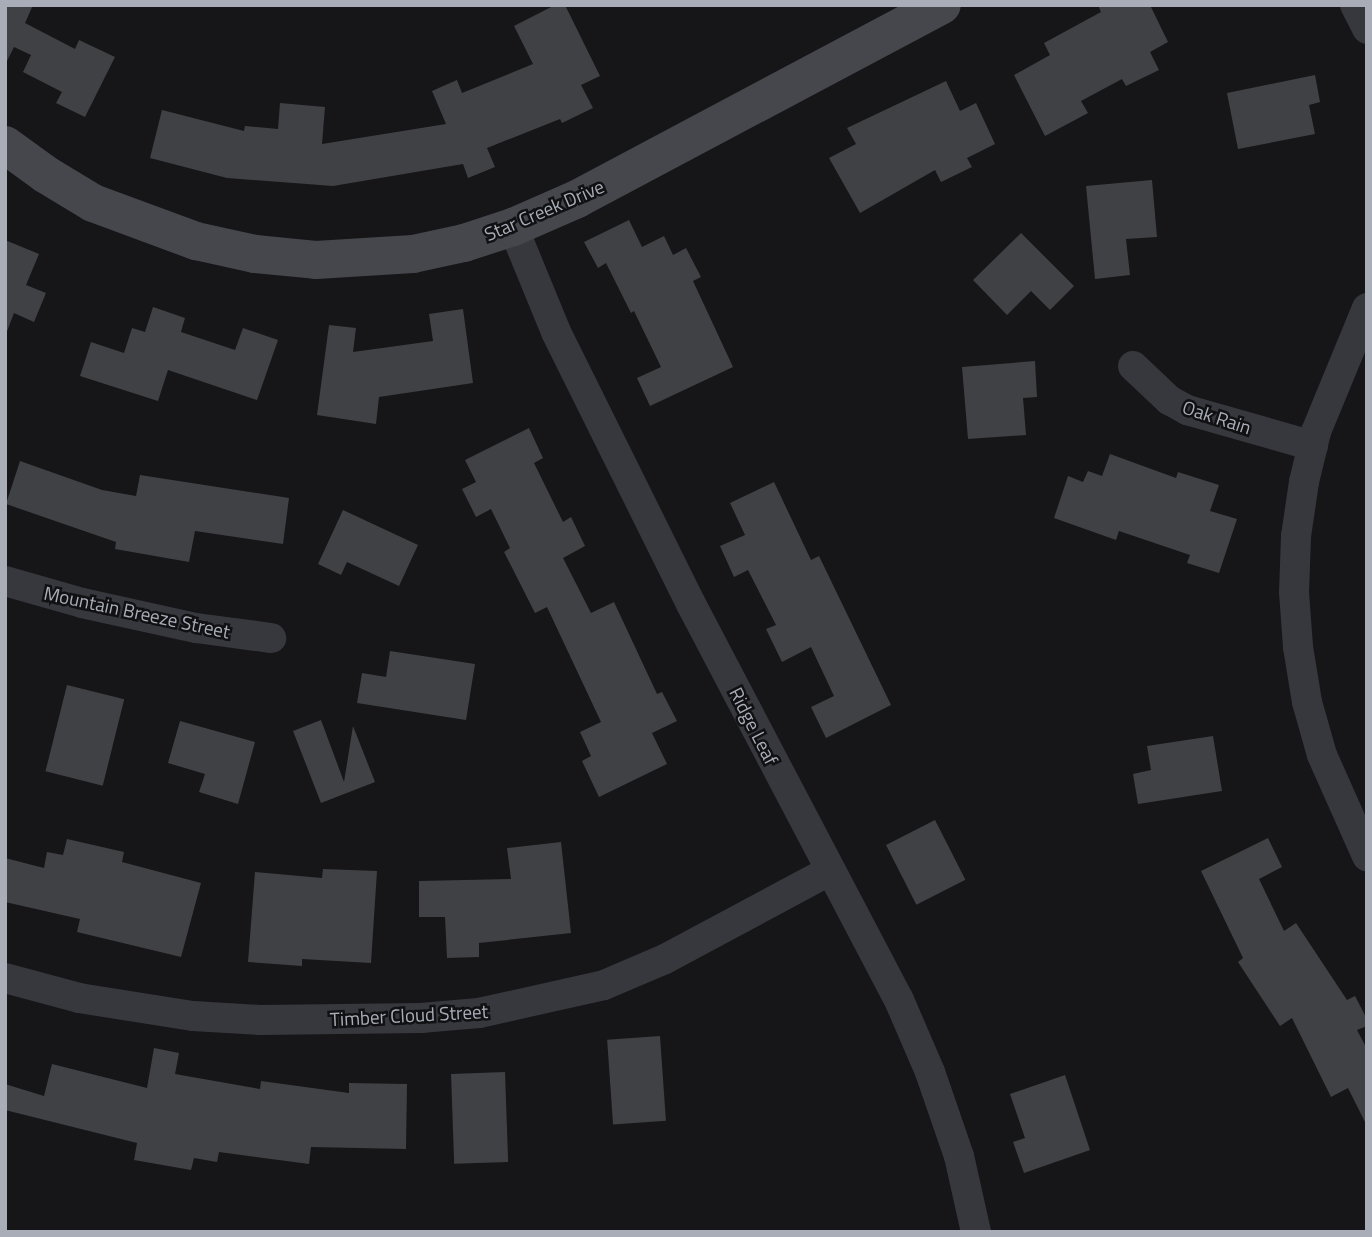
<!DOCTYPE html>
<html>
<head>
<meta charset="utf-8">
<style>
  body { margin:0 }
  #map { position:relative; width:1372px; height:1237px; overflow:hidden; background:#161618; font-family:"Titillium Web",sans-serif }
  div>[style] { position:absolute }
  .building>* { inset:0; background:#404145; transform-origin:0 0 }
  .street>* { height:30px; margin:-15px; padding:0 15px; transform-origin:15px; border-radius:15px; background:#37383d }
  .secondary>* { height:38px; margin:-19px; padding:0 19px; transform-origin:19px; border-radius:19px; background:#45474d }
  span { translate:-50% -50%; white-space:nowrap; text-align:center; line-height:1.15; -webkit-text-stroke:5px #111113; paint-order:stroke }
  .street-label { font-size:19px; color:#a8adb8 }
  .frame { position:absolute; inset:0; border:7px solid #a8adb8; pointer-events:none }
</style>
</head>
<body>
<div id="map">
  <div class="building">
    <div style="clip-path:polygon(5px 5px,33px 5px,25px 23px,75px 49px,79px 40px,115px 57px,85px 117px,56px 103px,62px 92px,23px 72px,31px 55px,14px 47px,5px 65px)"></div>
    <div style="clip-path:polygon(555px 5px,565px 5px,600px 76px,581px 85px,593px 108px,562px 123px,560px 119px,487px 148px,495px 167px,468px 178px,463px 164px,333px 186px,227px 178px,150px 158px,162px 110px,244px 131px,245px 126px,278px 129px,280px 103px,325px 107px,322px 144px,446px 124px,432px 91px,457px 80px,462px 93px,533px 64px,514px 26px)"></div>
    <div style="clip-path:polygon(1098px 5px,1150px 5px,1168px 42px,1150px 52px,1159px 70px,1126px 86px,1122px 79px,1081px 101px,1088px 113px,1045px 136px,1014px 75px,1050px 55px,1044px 43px,1101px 12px)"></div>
    <div style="clip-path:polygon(1315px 75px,1320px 102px,1309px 105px,1315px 134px,1238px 149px,1227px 93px)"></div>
    <div style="clip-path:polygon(946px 81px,960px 111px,976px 103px,995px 144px,967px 158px,972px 167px,941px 182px,935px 170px,860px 213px,829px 158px,856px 144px,847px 128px)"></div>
    <div style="clip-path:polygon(1152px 180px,1157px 237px,1126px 239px,1130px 275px,1095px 279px,1086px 186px)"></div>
    <div style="clip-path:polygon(629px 220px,642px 247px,664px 236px,673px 255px,686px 248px,701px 277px,693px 281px,733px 367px,650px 406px,637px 378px,661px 367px,634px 311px,631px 313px,606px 263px,598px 268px,584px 242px)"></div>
    <div style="clip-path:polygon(1021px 233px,1074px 286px,1050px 310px,1031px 291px,1007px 315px,973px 280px)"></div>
    <div style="clip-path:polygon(5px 240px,39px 254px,26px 285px,46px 293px,34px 322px,14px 313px,6px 334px)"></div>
    <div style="clip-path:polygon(153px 307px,185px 318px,181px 332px,235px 350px,243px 328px,278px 340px,257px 400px,168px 370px,158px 401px,80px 376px,91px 342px,124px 353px,132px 328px,145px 332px)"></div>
    <div style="clip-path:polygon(463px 309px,473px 383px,379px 397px,376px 424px,317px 415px,329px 325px,356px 328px,353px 352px,433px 341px,429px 314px)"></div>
    <div style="clip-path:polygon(1035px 361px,1037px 397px,1023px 398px,1026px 435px,968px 439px,962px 367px)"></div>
    <div style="clip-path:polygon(529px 428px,543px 458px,534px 463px,563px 522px,571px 517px,585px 546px,563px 558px,591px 613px,614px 602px,657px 694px,662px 692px,677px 721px,652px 733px,667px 764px,599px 797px,582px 761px,591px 756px,580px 732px,601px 722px,547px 607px,535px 613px,504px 552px,510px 548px,491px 509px,476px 517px,462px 489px,476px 482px,465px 460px)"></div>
    <div style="clip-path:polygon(1110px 454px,1176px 478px,1178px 472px,1219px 485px,1210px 511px,1237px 519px,1219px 573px,1187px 563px,1190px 555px,1119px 531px,1116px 540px,1054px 518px,1068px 476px,1083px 482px,1088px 471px,1102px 476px)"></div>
    <div style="clip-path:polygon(20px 461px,102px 490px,136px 496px,140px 475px,289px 498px,283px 544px,195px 531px,189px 562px,115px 549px,116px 542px,6px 504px)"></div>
    <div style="clip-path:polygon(774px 482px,811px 560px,819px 556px,891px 705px,826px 738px,811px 707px,834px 696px,811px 647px,782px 662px,766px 629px,776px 625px,748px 570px,734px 577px,720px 546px,745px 535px,730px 503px)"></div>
    <div style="clip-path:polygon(343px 510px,418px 545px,399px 586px,347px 562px,341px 575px,318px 564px)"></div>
    <div style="clip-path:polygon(390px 651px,475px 664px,466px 720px,357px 703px,362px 673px,386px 677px)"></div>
    <div style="left:67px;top:685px;width:59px;height:89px;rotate:14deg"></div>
    <div style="clip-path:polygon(321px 720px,344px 782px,353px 726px,375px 782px,321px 803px,293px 731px)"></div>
    <div style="clip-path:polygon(180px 721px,255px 742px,238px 804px,199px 792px,205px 774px,168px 763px)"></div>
    <div style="clip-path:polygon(1213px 736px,1222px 791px,1138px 804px,1133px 774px,1151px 770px,1147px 746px)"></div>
    <div style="left:935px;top:820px;width:67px;height:55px;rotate:63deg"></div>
    <div style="clip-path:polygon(1268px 838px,1282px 867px,1259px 879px,1284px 931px,1296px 923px,1347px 1000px,1355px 996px,1367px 1019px,1367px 1026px,1357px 1030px,1367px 1049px,1367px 1126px,1348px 1088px,1331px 1097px,1292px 1018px,1280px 1026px,1238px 962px,1243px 958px,1201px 871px)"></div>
    <div style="clip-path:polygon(67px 839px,124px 852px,122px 862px,201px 883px,181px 957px,77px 932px,80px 919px,5px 902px,5px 858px,44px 868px,47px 852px,63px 855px)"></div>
    <div style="clip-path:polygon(561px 842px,571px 933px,479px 943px,479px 957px,447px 958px,445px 917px,419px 917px,419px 881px,511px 879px,507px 848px)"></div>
    <div style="clip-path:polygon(323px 869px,377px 871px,371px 963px,302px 959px,302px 966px,248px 962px,255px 872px,322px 878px)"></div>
    <div style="left:660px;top:1036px;width:85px;height:53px;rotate:86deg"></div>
    <div style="clip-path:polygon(154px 1048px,179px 1053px,175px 1074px,260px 1089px,261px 1081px,349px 1093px,349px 1083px,407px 1084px,406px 1149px,311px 1147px,309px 1164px,219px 1152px,217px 1162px,194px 1158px,191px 1170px,134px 1160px,137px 1143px,5px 1110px,5px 1084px,44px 1096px,52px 1064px,147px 1088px)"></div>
    <div style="left:505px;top:1072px;width:90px;height:54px;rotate:88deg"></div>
    <div style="clip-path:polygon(1065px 1075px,1090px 1150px,1024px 1173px,1013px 1142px,1025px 1138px,1010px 1094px)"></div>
  </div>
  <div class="street">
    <div style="left:1355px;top:5px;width:27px;rotate:63deg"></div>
    <div style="left:513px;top:227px;width:113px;rotate:67.7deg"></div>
    <div style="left:556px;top:332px;width:304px;rotate:63.6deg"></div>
    <div style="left:691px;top:604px;width:447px;rotate:62.3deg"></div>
    <div style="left:899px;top:1000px;width:78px;rotate:66.7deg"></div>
    <div style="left:930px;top:1072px;width:89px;rotate:71deg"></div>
    <div style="left:959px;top:1156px;width:78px;rotate:77.4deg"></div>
    <div style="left:1367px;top:308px;width:134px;rotate:112.4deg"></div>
    <div style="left:1316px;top:432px;width:51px;rotate:103.5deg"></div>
    <div style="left:1304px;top:482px;width:55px;rotate:98.4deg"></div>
    <div style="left:1296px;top:536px;width:56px;rotate:92deg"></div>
    <div style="left:1294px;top:592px;width:55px;rotate:85.8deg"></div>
    <div style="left:1298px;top:647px;width:56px;rotate:80.7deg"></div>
    <div style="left:1307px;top:702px;width:55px;rotate:74.2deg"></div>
    <div style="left:1322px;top:755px;width:111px;rotate:66deg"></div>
    <div style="left:1133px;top:366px;width:50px;rotate:43.4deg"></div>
    <div style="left:1169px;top:400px;width:21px;rotate:29deg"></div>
    <div style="left:1187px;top:410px;width:131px;rotate:15.9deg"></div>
    <div style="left:5px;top:581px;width:80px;rotate:15.9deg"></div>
    <div style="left:82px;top:603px;width:117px;rotate:12.4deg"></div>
    <div style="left:196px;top:628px;width:76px;rotate:7.6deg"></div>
    <div style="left:5px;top:978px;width:77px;rotate:15.1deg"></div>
    <div style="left:79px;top:998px;width:115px;rotate:9deg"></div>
    <div style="left:193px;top:1016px;width:67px;rotate:3.4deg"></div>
    <div style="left:260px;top:1020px;width:161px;rotate:-0.7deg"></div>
    <div style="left:421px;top:1018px;width:58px;rotate:-4.9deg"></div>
    <div style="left:479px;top:1013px;width:128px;rotate:-12.6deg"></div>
    <div style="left:604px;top:985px;width:66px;rotate:-23.1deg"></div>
    <div style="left:665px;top:959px;width:186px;rotate:-28.2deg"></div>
  </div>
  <div class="secondary">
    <div style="left:5px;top:145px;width:49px;rotate:35.9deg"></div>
    <div style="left:45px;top:174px;width:56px;rotate:31.1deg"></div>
    <div style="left:93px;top:203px;width:110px;rotate:20.3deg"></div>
    <div style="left:196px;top:241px;width:60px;rotate:12.4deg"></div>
    <div style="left:255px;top:254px;width:61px;rotate:5.6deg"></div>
    <div style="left:316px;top:260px;width:97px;rotate:-3.5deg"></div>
    <div style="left:413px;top:254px;width:52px;rotate:-12.2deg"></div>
    <div style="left:464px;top:243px;width:52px;rotate:-18.1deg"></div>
    <div style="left:513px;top:227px;width:70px;rotate:-23.6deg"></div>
    <div style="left:577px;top:199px;width:413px;rotate:-28deg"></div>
  </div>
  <div class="street-label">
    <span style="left:544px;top:210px;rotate:-23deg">Star Creek Drive</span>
    <span style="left:1217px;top:417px;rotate:18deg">Oak Rain</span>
    <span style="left:137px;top:612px;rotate:12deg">Mountain Breeze Street</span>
    <span style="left:754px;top:726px;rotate:63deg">Ridge Leaf</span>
    <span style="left:409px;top:1015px;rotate:-3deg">Timber Cloud Street</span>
  </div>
  <div class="frame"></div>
</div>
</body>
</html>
